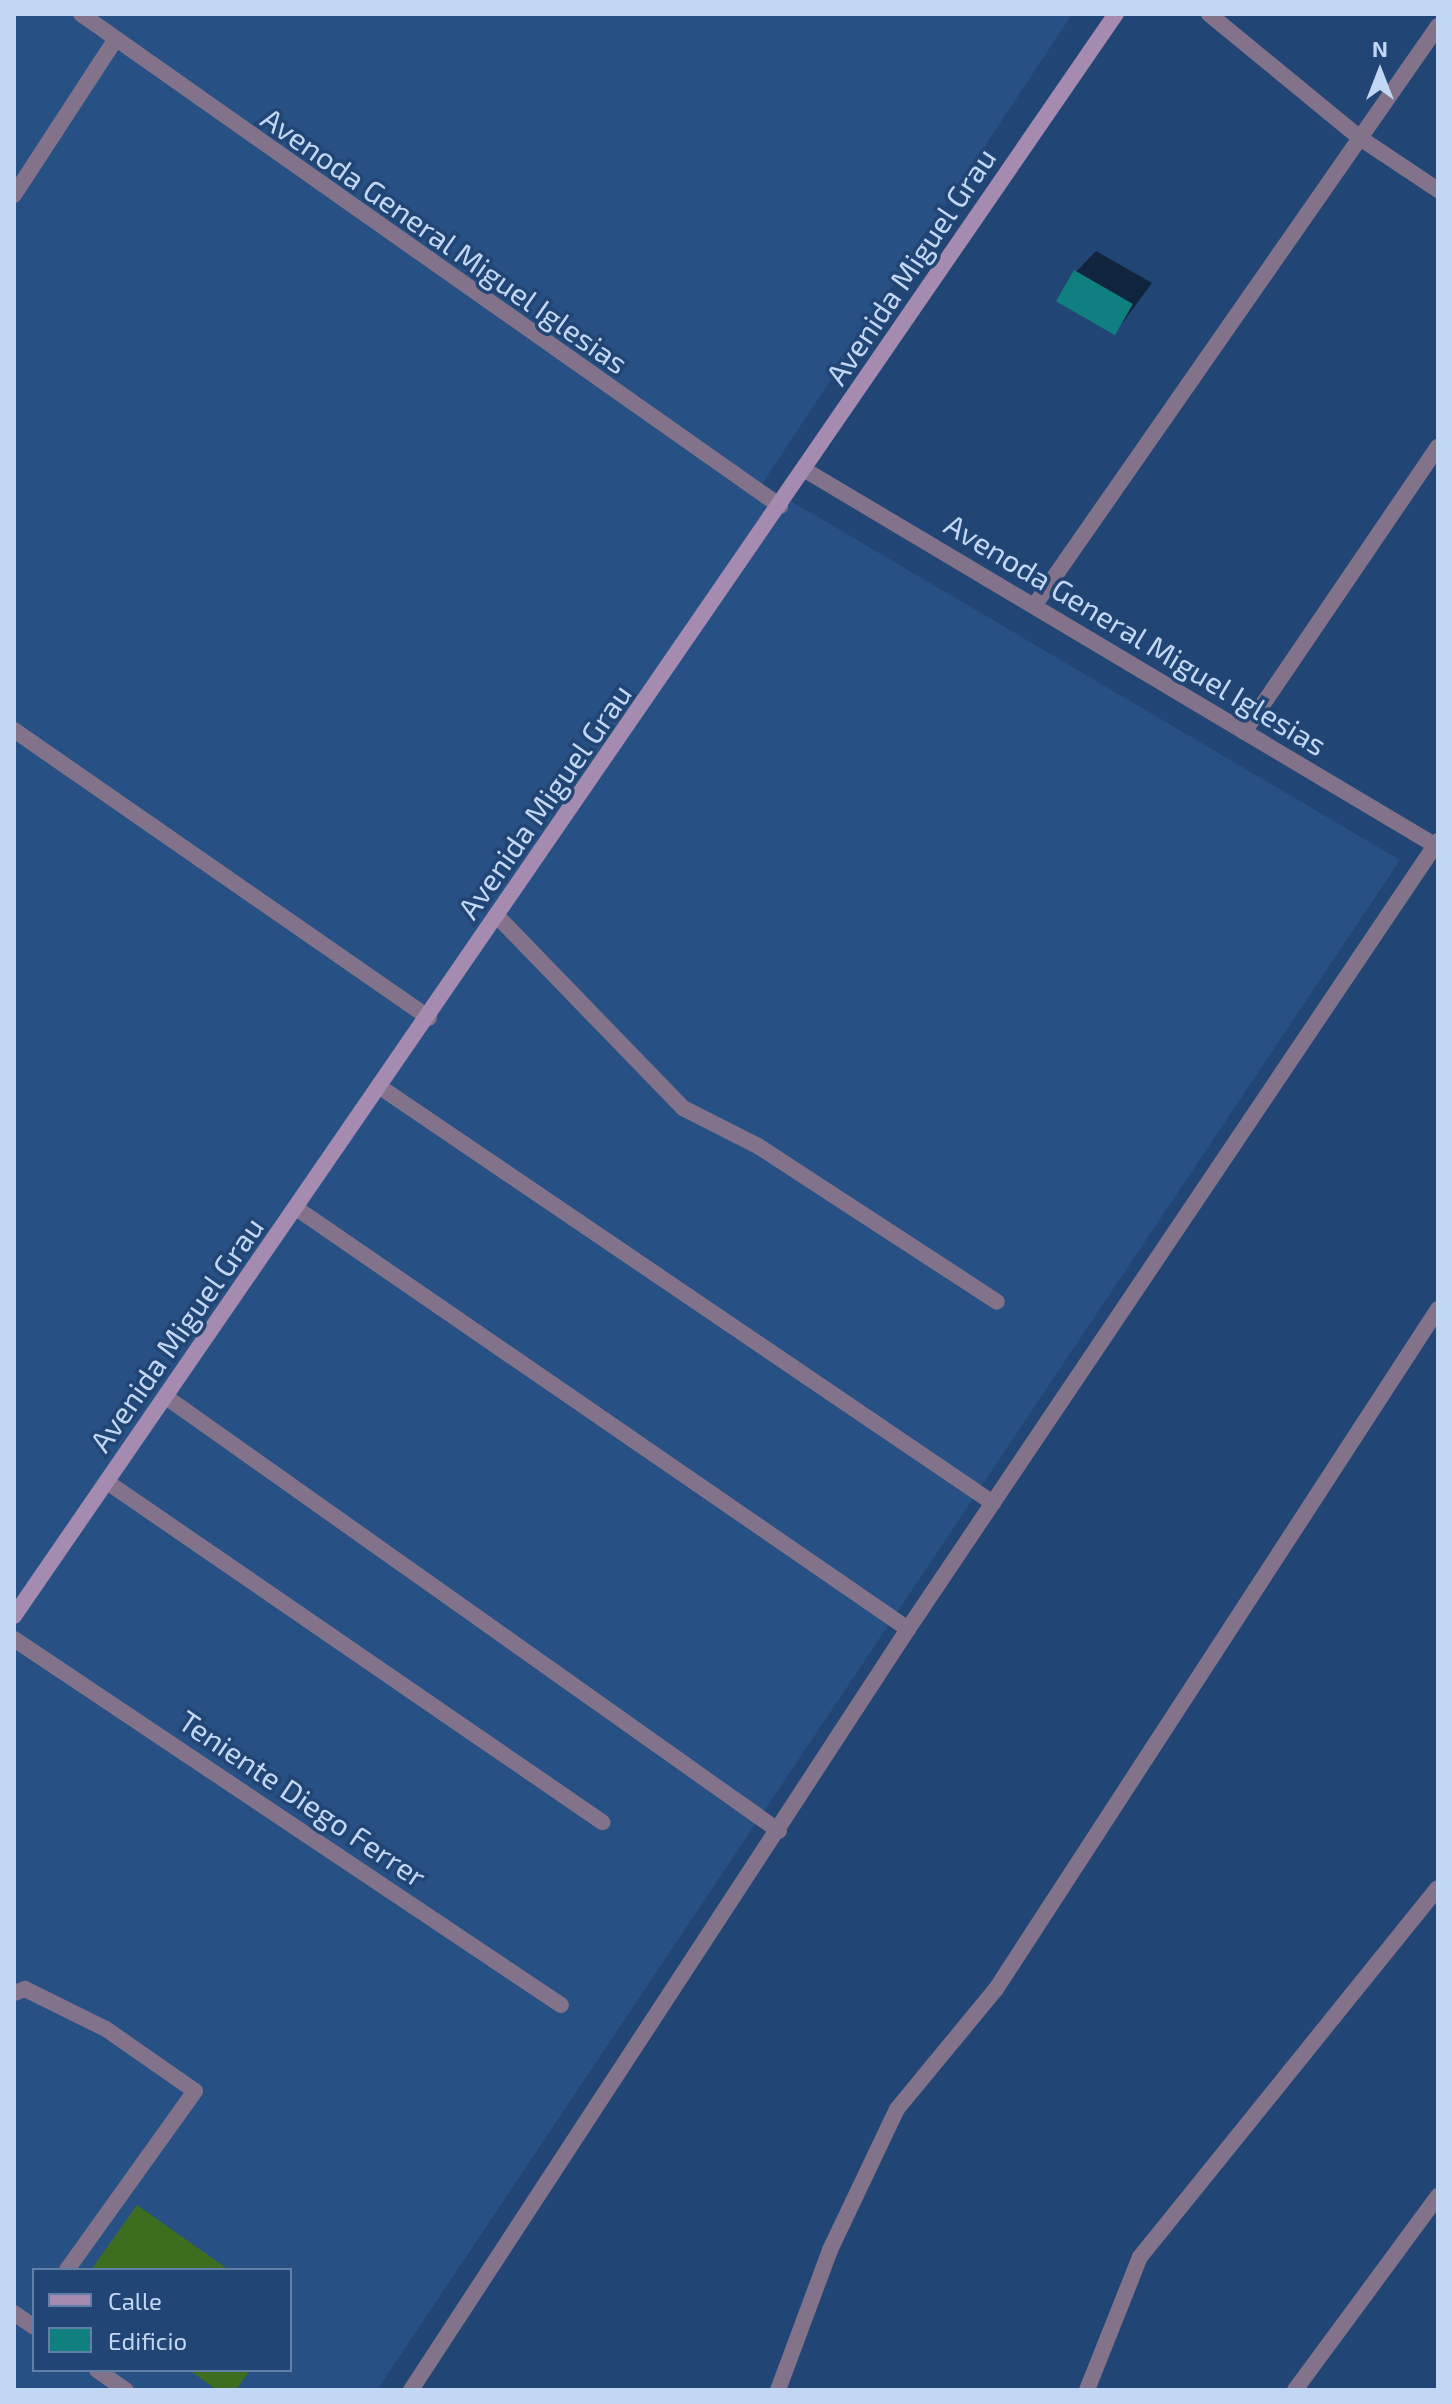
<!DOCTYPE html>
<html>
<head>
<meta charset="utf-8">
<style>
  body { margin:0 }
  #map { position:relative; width:1452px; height:2404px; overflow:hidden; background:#214574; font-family:"Exo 2",sans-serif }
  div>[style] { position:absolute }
  .built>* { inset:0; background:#275184 }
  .green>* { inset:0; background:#3d6d1f }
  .shadow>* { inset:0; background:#0007 }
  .building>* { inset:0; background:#0f7f80; transform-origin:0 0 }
  .lane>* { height:16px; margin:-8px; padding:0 8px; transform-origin:8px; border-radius:8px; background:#83738a }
  .street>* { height:16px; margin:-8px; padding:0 8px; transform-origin:8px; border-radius:8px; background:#83738a }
  .secondary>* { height:16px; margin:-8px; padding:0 8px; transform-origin:8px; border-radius:8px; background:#a58bb0 }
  span { translate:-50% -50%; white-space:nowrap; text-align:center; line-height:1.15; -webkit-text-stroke:7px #214574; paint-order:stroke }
  .street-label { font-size:30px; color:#c2d7f3 }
  .frame { position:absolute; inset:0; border:16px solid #c2d7f3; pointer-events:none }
  .legend { position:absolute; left:32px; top:2268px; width:260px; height:104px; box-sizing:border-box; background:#214574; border:2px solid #617fa7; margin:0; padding:10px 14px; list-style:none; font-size:24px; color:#c2d7f3 }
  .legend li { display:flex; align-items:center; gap:16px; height:40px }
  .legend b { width:40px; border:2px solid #617fa7 }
  .north { position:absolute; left:1340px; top:32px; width:80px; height:80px; -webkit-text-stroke:6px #214574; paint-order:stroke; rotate:0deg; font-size:22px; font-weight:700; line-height:32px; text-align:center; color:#c2d7f3 }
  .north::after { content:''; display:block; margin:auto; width:28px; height:36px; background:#c2d7f3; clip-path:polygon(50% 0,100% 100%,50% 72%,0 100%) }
</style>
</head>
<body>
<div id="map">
  <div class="built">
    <div style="clip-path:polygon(evenodd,14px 14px,1072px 14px,762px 484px,1400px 860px,377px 2390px,14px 2390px,14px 14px,34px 2270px,290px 2270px,290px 2370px,34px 2370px,34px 2270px)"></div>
  </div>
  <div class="green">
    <div style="clip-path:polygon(137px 2205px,229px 2270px,91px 2270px)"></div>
    <div style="clip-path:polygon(189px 2370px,250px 2370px,236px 2390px,217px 2390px)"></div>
  </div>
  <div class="shadow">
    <div style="clip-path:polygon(1096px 251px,1152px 283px,1115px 333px,1076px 272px)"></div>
  </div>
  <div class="building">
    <div style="left:1074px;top:270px;width:68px;height:36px;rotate:30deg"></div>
  </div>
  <div class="lane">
    <div style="left:14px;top:730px;width:505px;rotate:34.76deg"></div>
    <div style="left:14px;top:1993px;width:12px;rotate:-20deg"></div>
    <div style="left:25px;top:1989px;width:90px;rotate:26.3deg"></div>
    <div style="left:106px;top:2029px;width:108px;rotate:34.9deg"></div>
    <div style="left:195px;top:2091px;width:220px;rotate:125.6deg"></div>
    <div style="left:14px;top:2313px;width:24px;rotate:35deg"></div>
    <div style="left:97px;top:2370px;width:35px;rotate:35deg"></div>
  </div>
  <div class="street">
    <div style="left:81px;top:14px;width:855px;rotate:35.14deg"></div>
    <div style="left:1209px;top:14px;width:195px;rotate:39.4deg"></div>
    <div style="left:1360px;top:138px;width:94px;rotate:33.7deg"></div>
    <div style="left:14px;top:195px;width:185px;rotate:-56.9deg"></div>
    <div style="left:805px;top:470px;width:737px;rotate:30.78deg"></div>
    <div style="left:1034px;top:606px;width:707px;rotate:-55.14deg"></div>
    <div style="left:1244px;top:732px;width:345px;rotate:-55.8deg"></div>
    <div style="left:498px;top:917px;width:266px;rotate:45.9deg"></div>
    <div style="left:683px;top:1108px;width:84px;rotate:26.9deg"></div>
    <div style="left:758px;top:1146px;width:285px;rotate:33.1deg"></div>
    <div style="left:380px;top:1087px;width:741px;rotate:34.16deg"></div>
    <div style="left:296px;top:1208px;width:743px;rotate:34.52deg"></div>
    <div style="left:166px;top:1397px;width:751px;rotate:35.3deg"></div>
    <div style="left:107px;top:1482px;width:601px;rotate:34.48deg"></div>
    <div style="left:14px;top:1639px;width:658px;rotate:33.79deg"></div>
    <div style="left:411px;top:2390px;width:909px;rotate:-56.85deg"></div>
    <div style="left:908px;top:1629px;width:950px;rotate:-56.08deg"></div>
    <div style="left:778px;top:2390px;width:149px;rotate:-69.6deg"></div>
    <div style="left:830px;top:2250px;width:156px;rotate:-64.6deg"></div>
    <div style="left:897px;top:2109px;width:156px;rotate:-50.5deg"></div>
    <div style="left:996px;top:1989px;width:811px;rotate:-56.98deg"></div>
    <div style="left:1087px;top:2390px;width:143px;rotate:-68.3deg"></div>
    <div style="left:1140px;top:2257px;width:474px;rotate:-51.1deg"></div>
    <div style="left:1295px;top:2390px;width:241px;rotate:-53.6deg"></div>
  </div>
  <div class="secondary">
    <div style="left:14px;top:1616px;width:1944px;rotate:-55.48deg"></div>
  </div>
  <div class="street-label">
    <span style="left:445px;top:240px;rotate:35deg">Avenoda General Miguel Iglesias</span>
    <span style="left:910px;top:266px;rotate:-56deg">Avenida Miguel Grau</span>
    <span style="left:1136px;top:634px;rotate:31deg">Avenoda General Miguel Iglesias</span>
    <span style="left:544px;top:801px;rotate:-55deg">Avenida Miguel Grau</span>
    <span style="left:176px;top:1334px;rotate:-55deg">Avenida Miguel Grau</span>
    <span style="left:303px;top:1798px;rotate:34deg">Teniente Diego Ferrer</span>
  </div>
  <div class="frame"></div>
  <ul class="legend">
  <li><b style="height:10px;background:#a58bb0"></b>Calle</li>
  <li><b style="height:22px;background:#0f7f80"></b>Edificio</li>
  </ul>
  <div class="north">N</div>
</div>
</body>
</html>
